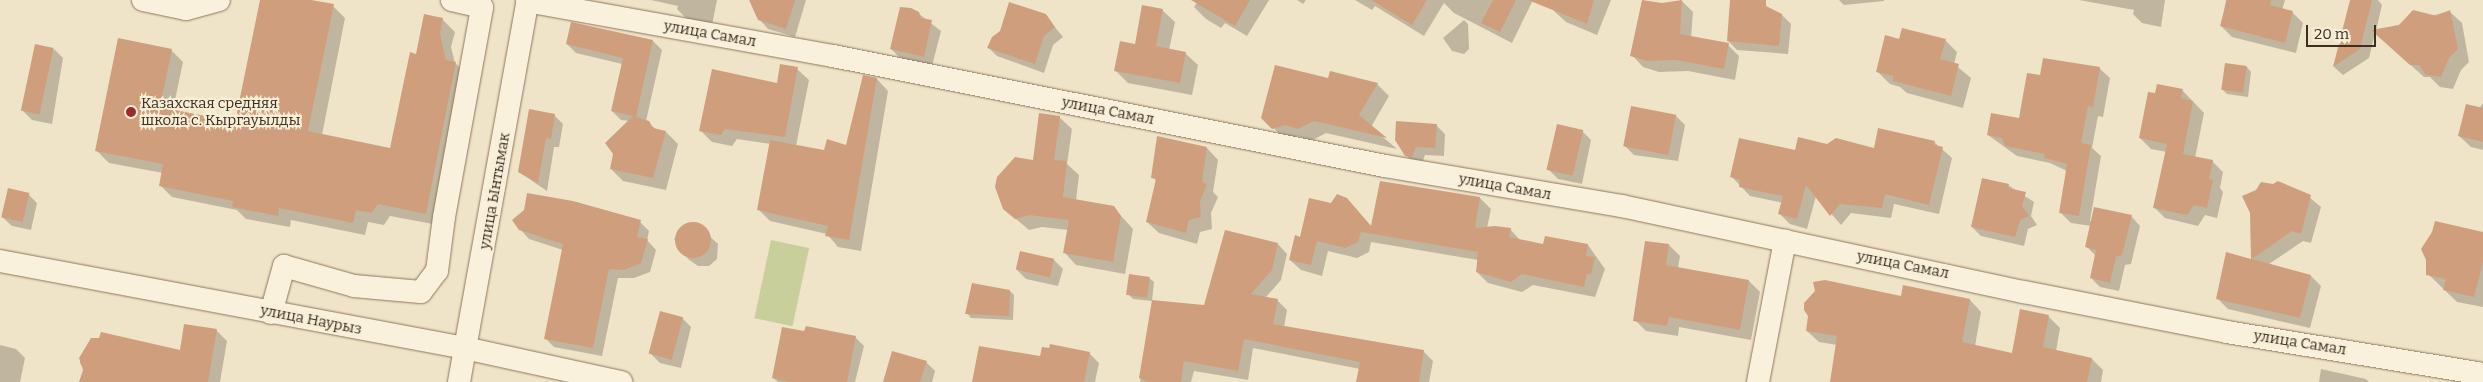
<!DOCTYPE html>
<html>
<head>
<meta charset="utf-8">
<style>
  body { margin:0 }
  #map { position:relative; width:2483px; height:382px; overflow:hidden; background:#f0e4c8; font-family:Bitter,serif }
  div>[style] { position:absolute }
  .green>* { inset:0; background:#c9cf9b; transform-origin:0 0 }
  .shadow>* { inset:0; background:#0003 }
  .building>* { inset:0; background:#cf9f7d; transform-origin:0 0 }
  .round { border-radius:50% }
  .roads { filter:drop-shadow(0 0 1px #8d765c) drop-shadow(0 0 1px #8d765c) }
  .minor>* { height:22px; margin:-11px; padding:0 11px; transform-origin:11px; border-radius:11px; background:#faf1dc }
  .dots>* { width:14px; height:14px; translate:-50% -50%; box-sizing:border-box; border:2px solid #f7eed8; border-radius:50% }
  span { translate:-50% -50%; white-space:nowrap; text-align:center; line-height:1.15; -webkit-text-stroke:4px #f7eed8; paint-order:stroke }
  .street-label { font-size:15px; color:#3d2e20 }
  .poi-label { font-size:15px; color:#3d2e20 }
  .left { translate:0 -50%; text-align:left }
  .scale { position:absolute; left:2306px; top:25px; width:70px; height:22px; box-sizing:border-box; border:2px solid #3d2e20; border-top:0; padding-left:6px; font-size:15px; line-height:18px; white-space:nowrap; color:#3d2e20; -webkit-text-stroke:4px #f7eed8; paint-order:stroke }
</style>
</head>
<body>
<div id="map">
  <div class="green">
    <div style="left:771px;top:240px;width:39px;height:80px;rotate:12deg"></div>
  </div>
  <div class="shadow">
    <div style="clip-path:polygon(261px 0,305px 0,333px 6px,345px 18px,322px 135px,391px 149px,417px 55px,442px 19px,455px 32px,451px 47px,455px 63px,468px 75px,438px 225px,390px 216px,384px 225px,368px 222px,365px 235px,291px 220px,290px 227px,246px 219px,237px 210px,172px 197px,160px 185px,163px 173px,109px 163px,96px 150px,171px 50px,183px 62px,173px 110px,236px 123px)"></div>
    <div style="clip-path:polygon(651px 0,717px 0,712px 25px,689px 21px,677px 9px,678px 6px)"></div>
    <div style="clip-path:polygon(758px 0,806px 0,795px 37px,768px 29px,759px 19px)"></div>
    <div style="clip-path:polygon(1199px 0,1269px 0,1247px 36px,1225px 23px,1221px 28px,1206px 19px,1194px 7px)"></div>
    <div style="clip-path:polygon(1297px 0,1306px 0,1303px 4px)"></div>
    <div style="clip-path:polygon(1355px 0,1533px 0,1512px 43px,1454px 13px,1444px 3px,1424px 36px,1375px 6px,1372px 10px)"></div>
    <div style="clip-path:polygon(1545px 0,1611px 0,1597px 35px,1566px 22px,1554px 11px,1556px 5px)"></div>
    <div style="clip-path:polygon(1731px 0,1755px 0,1782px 15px,1791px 24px,1788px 54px,1737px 50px,1728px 41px)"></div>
    <div style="clip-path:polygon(1839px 0,1884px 0,1884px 1px,1844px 5px)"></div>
    <div style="clip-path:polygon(2079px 0,2165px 0,2161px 27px,2142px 23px,2133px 14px,2134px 10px)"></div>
    <div style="clip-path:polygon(2226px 0,2285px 0,2282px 10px,2292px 12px,2303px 23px,2296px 53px,2232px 37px,2221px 26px)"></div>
    <div style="clip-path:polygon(2351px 0,2378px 0,2382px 5px,2376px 31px,2449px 11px,2462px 23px,2469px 62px,2461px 70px,2453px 89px,2440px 87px,2430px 77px,2424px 77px,2375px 33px,2369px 58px,2343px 75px,2334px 67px)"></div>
    <div style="clip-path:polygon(1682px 1px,1693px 12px,1691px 38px,1728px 45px,1739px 56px,1735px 80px,1688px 71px,1659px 72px,1643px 67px,1632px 55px,1662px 4px)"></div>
    <div style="clip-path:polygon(1162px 10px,1175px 22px,1169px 50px,1185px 53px,1198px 65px,1192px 95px,1128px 83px,1116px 71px)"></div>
    <div style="clip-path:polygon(918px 13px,941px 31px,932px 66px,900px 58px,891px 49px)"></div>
    <div style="clip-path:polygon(1045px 15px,1063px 37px,1053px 45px,1044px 73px,997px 56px,988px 47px)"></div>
    <div style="clip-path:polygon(1464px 20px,1468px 24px,1469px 49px,1464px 54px,1452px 51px,1443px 38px)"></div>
    <div style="clip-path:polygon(572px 24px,653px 41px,662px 50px,646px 121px,657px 130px,666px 132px,678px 144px,666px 190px,623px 181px,611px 169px,629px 121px,621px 120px,612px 111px,622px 64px,576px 53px,567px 44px)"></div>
    <div style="clip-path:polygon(1900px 40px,1945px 40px,1957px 52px,1954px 64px,1971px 78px,1963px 108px,1907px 93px,1900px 87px,1890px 84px,1878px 72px)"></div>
    <div style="clip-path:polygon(54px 49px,63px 58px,52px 124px,32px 120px,23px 111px)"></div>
    <div style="clip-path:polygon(2226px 65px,2247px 67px,2251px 72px,2248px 97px,2227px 94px,2222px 89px)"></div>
    <div style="clip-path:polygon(2099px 68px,2110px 78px,2103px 117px,2098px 116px,2092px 148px,2101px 156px,2090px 221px,2131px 216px,2140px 226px,2131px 264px,2125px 265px,2119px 291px,2100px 287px,2091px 278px,2096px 256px,2086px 246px,2091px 226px,2071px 223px,2060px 212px,2067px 171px,2050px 163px,2017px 156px,1988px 135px,2020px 120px,2041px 76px)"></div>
    <div style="clip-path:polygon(797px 69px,809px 80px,796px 146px,825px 152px,847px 146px,877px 79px,888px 91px,861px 251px,838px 247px,827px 234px,770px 221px,758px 209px,771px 144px,737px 139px,732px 146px,712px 142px,700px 130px,778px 84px)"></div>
    <div style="clip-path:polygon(1329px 80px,1377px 84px,1389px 96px,1371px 127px,1397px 149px,1326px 133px,1311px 141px,1298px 136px,1286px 140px,1262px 117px)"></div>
    <div style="clip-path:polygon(2182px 90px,2204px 113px,2195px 158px,2212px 161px,2223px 172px,2220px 188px,2223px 192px,2217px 218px,2205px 215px,2198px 226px,2165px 218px,2154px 207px,2167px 152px,2151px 149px,2140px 138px,2156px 95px)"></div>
    <div style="clip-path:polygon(2483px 103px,2483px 150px,2471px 147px,2459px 136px)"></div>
    <div style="clip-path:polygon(554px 115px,563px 124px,559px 147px,554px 147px,547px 191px,519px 172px)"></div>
    <div style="clip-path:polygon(1676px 116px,1685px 125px,1678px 161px,1634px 155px,1625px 146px)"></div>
    <div style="clip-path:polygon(1059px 117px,1072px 129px,1067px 164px,1079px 175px,1076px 200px,1113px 207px,1133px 229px,1125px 274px,1076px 265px,1064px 252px,1068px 230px,1042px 227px,1029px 230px,1004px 209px)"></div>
    <div style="clip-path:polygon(1436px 125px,1445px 134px,1444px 156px,1425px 155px,1421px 166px,1415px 165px,1406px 155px)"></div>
    <div style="clip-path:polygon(1582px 131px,1591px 140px,1582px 184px,1558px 179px,1549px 170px)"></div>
    <div style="clip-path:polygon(1934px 142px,1952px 158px,1939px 214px,1894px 204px,1891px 218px,1851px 213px,1841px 225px,1816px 196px,1807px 229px,1790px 224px,1780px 214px,1783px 203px,1750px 196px,1732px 177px,1796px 152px,1828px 146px,1875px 149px)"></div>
    <div style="clip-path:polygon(1207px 148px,1218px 160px,1213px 192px,1218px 197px,1211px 213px,1212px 229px,1200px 232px,1197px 244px,1159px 233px,1147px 222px,1157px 182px,1153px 177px)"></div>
    <div style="clip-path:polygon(2278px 182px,2303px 192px,2321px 207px,2311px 243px,2303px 241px,2269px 264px,2311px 276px,2321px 286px,2310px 328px,2228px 309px,2217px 298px,2253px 260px,2252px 213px)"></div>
    <div style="clip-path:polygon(2008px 185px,2034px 202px,2031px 216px,2037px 225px,2028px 229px,2024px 246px,1981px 236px,1972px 227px)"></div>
    <div style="clip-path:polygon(28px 194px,37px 203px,31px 230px,12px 226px,2px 217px)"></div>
    <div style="clip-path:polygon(1480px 198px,1491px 209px,1487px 228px,1510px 229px,1521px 241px,1544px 245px,1588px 245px,1605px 269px,1595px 297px,1533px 285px,1522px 292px,1488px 283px,1477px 272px,1478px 260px,1371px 242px,1369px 252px,1357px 258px,1328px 251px,1322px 276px,1301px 270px,1290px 260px,1301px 238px,1332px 205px,1346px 199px,1372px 227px)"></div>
    <div style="clip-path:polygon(640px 222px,649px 231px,647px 240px,656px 250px,650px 272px,634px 278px,618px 278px,602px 356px,554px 347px,545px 338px,563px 250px,529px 239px,520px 229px)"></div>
    <div style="clip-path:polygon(696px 224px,718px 244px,717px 259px,709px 266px,698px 266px,688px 259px,674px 239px,686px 226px)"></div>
    <div style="clip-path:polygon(2483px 234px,2483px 307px,2457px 302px,2428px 274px,2427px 260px)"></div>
    <div style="clip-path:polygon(1278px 244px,1287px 254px,1281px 280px,1265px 298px,1277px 300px,1287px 310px,1284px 327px,1423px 351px,1433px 361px,1429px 382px,1358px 382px,1360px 369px,1253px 348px,1248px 380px,1194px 371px,1191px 382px,1140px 382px,1153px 302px,1205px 306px)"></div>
    <div style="clip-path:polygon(1669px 245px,1680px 256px,1678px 268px,1749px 281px,1760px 292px,1751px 340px,1679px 327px,1678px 336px,1646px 331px,1635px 320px)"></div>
    <div style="clip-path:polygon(1054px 260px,1063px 269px,1058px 286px,1026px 279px,1017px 270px)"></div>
    <div style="clip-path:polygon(1149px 278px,1154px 282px,1152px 301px,1133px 299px,1128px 294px)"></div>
    <div style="clip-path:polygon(1904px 286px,1970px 300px,1981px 312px,1975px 346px,2012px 354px,2021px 311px,2049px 317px,2060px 328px,2056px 351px,2092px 359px,2103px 370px,2101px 382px,1831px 382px,1837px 345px,1819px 342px,1807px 331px,1902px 298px)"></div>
    <div style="clip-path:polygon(1010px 291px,1014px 295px,1013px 320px,971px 318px,967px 313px)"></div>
    <div style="clip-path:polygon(682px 318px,691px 327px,681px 368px,660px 363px,651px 354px)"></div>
    <div style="clip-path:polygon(216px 330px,227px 341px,220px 382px,91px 382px,80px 363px,80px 359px,181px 351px)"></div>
    <div style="clip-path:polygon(805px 333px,855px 337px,864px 346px,855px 382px,778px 382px,773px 378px)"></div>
    <div style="clip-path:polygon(0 345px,16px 349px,25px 358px,20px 382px,0 382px)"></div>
    <div style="clip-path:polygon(1051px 346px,1090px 354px,1099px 363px,1095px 382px,973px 382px,1041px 358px)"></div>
    <div style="clip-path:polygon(926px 362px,935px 371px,932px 382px,884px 382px)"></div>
    <div style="clip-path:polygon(2321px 369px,2366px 379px,2369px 382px,2319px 382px)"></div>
  </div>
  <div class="building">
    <div style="clip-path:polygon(260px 0,311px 0,334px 4px,308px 131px,390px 148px,410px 52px,416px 54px,424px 14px,443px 18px,440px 34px,446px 60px,456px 62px,426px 214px,378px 204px,372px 213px,356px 210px,353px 223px,279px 208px,278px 216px,232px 207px,233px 201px,159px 186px,163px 164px,95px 151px,118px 38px,172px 49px,160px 107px,235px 122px)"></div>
    <div style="clip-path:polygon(749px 0,795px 0,786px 29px,758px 20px)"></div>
    <div style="clip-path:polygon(1191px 0,1250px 0,1235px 26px)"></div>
    <div style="clip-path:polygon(1371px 0,1427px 0,1412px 25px)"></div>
    <div style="clip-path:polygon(1493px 0,1516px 0,1500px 32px,1481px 23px)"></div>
    <div style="clip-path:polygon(1528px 0,1594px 0,1587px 24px)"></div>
    <div style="clip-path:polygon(1642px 0,1662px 3px,1682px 0,1680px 34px,1729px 43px,1724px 69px,1676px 60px,1647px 61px,1630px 56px)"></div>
    <div style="clip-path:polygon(1730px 0,1766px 0,1766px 6px,1782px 14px,1779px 46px,1727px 41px)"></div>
    <div style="clip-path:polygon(2227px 0,2271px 0,2270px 5px,2293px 11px,2285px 43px,2220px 26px)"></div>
    <div style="clip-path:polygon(2350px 0,2372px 0,2360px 49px,2333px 67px)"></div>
    <div style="clip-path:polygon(1009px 2px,1046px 14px,1055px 27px,1044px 36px,1035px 64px,987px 48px,992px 37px,1000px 31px)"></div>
    <div style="clip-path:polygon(1142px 5px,1163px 9px,1156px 46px,1186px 52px,1180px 83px,1114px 71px,1120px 41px,1135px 44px)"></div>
    <div style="clip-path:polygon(900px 7px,911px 8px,919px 12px,921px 18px,932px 20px,924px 57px,890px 49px)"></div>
    <div style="clip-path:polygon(2413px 10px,2437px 16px,2450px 10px,2458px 49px,2449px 58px,2441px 77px,2426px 75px,2419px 65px,2410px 65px,2371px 30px,2399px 25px)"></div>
    <div style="clip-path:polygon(571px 22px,653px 40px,636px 117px,611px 111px,623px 58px,566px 44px)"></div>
    <div style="clip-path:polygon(1902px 28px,1946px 39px,1940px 59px,1959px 64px,1951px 96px,1893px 81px,1893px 76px,1876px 72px,1885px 35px,1899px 39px)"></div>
    <div style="left:35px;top:44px;width:19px;height:68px;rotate:12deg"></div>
    <div style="clip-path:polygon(2043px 58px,2100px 67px,2093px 107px,2088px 106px,2081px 143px,2091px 145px,2079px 216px,2059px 213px,2067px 164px,2044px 158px,2045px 154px,2005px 146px,2002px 138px,1987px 135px,1991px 113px,2019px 118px,2027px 73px,2040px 75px)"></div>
    <div style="left:2225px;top:63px;width:22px;height:27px;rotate:8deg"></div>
    <div style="clip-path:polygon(780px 64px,798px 67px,785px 137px,725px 129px,721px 135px,699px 131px,712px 69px,777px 83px)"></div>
    <div style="clip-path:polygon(1275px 65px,1328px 78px,1330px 71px,1378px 83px,1359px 115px,1387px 138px,1314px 121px,1298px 129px,1285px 125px,1272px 129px,1261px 118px)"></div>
    <div style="clip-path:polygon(863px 75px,877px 78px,849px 240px,825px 236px,828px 226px,757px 210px,770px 140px,824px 150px,827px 139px,846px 145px)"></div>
    <div style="clip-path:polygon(2157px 84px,2183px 89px,2181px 98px,2193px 101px,2183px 154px,2213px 160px,2209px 179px,2213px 180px,2207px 208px,2194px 205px,2187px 215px,2153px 208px,2167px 144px,2139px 138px,2148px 92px,2155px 93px)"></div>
    <div style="clip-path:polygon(2466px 104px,2483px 108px,2483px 142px,2458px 136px)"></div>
    <div style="left:1631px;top:106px;width:46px;height:41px;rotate:11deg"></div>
    <div style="clip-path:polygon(529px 109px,555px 114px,551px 139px,546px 138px,538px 183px,518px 172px)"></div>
    <div style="clip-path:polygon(1039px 113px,1060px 116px,1054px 160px,1067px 161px,1063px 197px,1114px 206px,1121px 216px,1113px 262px,1063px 253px,1069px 220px,1029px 215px,1015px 219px,1003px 209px,995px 187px,997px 177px,1015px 157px,1033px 160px)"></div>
    <div style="clip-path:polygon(633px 116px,649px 121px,653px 128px,666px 131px,653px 178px,610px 169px,613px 154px,605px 143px)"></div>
    <div style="clip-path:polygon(1396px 121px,1437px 124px,1435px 148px,1416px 147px,1412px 157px,1405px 156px,1395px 140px)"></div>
    <div style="left:1557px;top:124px;width:27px;height:47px;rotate:13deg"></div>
    <div style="clip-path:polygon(1878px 128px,1935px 141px,1934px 145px,1943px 147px,1929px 205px,1885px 194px,1882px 208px,1840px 204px,1830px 216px,1806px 185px,1797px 219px,1778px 214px,1783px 196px,1739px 187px,1740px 180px,1730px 177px,1739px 138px,1795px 150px,1798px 137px,1827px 144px,1836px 138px,1874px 148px)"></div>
    <div style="clip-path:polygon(1157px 136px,1207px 147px,1202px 181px,1207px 185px,1200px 201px,1201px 217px,1189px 220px,1186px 233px,1146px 222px,1156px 179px,1151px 178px)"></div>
    <div style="clip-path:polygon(1982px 178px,2009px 184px,2008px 188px,2026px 192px,2022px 206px,2029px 216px,2020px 220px,2015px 237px,1971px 227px)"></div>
    <div style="clip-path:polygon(1380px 181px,1480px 197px,1475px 228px,1495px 226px,1511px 228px,1509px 237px,1543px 244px,1545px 236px,1588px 244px,1586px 256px,1595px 257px,1591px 274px,1587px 274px,1584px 287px,1522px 274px,1511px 282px,1476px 272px,1478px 252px,1361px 232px,1358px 242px,1345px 248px,1317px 241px,1311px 265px,1289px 260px,1295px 235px,1300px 237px,1309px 198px,1331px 203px,1337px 194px,1347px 198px,1371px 226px)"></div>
    <div style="clip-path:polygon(2278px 181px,2311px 195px,2301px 234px,2292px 231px,2252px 259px,2311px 275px,2300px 318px,2216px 299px,2226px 252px,2251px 259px,2250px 213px,2242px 196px,2256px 190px,2261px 182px,2273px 184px)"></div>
    <div style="left:8px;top:188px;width:22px;height:30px;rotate:13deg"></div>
    <div style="clip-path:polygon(527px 193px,573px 201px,641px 220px,637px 237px,648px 239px,641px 263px,624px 270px,609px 269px,593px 348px,544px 339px,563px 244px,519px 230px,512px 220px,524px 210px)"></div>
    <div style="clip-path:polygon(2094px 207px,2132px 215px,2122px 255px,2116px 257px,2110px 283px,2090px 278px,2096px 250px,2085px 247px)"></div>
    <div style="clip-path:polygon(2435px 221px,2483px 232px,2483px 262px,2474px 297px,2443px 290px,2446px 279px,2426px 275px,2426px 260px,2421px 249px,2432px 232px)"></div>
    <div class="round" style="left:675px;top:222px;width:36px;height:36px"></div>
    <div style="clip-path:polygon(1225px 230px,1278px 243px,1272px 270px,1251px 294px,1278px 299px,1273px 324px,1424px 350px,1419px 382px,1356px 382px,1360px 362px,1244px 339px,1238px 371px,1184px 361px,1181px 382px,1148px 382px,1139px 378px,1152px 300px,1204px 305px)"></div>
    <div style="clip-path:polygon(1645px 241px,1669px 244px,1666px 265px,1749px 280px,1740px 330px,1669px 317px,1667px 326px,1633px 321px)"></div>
    <div style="left:1020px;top:251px;width:35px;height:19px;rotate:13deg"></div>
    <div style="left:1129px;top:274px;width:21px;height:21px;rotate:8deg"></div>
    <div style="clip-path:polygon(1825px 280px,1901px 296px,1903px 285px,1970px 299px,1962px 342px,2012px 353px,2020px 309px,2049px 315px,2043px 347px,2092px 358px,2087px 382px,1830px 382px,1837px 336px,1806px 331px,1808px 316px,1804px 310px,1804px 303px,1815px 291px,1813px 282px)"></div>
    <div style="clip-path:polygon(972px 283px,1010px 290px,1009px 316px,965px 314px)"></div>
    <div style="left:660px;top:311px;width:24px;height:44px;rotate:15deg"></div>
    <div style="clip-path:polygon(184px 324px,217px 329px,208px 382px,79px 382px,83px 370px,79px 358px,91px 338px,99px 338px,101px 332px,180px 350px)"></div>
    <div style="clip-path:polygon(806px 326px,856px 336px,847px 382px,789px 382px,772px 378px,782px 327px,804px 331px)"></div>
    <div style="clip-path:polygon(1050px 344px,1090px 352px,1084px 382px,972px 382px,979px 346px,1040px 356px,1042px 347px,1049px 348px)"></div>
    <div style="clip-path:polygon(892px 351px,927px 361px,920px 382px,883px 382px)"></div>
  </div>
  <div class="roads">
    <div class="minor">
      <div style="left:143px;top:0;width:44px;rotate:11.8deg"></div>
      <div style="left:186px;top:9px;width:34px;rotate:-15deg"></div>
      <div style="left:527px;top:1px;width:311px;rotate:10.2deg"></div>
      <div style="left:833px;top:56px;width:563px;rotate:11.27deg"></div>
      <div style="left:1385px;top:166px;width:240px;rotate:9.6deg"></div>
      <div style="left:1622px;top:206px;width:411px;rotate:12.1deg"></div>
      <div style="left:2024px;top:292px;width:207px;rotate:11.1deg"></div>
      <div style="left:2227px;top:332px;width:259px;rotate:9.3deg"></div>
      <div style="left:0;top:261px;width:473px;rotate:10.6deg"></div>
      <div style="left:465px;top:348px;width:160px;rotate:12.3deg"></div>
      <div style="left:271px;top:313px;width:49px;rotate:-74.5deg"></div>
      <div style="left:284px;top:266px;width:73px;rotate:15.9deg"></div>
      <div style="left:354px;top:286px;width:67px;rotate:5.1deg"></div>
      <div style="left:421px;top:292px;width:26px;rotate:-53deg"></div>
      <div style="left:437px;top:271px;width:54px;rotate:-82.6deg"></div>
      <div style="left:444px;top:217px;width:213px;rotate:-79.7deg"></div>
      <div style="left:482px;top:7px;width:31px;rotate:-167deg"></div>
      <div style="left:459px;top:382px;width:388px;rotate:-79.8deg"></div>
      <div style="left:1758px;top:382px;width:144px;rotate:-79.2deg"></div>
    </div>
  </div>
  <div class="dots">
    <div style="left:131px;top:112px;background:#9e2a2b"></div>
  </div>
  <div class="street-label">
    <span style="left:710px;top:34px;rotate:10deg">улица Самал</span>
    <span style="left:1108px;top:111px;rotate:11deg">улица Самал</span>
    <span style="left:1505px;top:187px;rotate:10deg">улица Самал</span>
    <span style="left:495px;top:191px;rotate:-80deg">улица Ынтымак</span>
    <span style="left:1903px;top:265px;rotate:11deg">улица Самал</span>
    <span style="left:311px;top:320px;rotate:11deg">улица Наурыз</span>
    <span style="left:2300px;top:343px;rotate:9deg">улица Самал</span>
  </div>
  <div class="poi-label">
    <span class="left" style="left:141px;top:112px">Казахская средняя<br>школа с. Кыргауылды</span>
  </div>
  <div class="scale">20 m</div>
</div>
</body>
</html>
